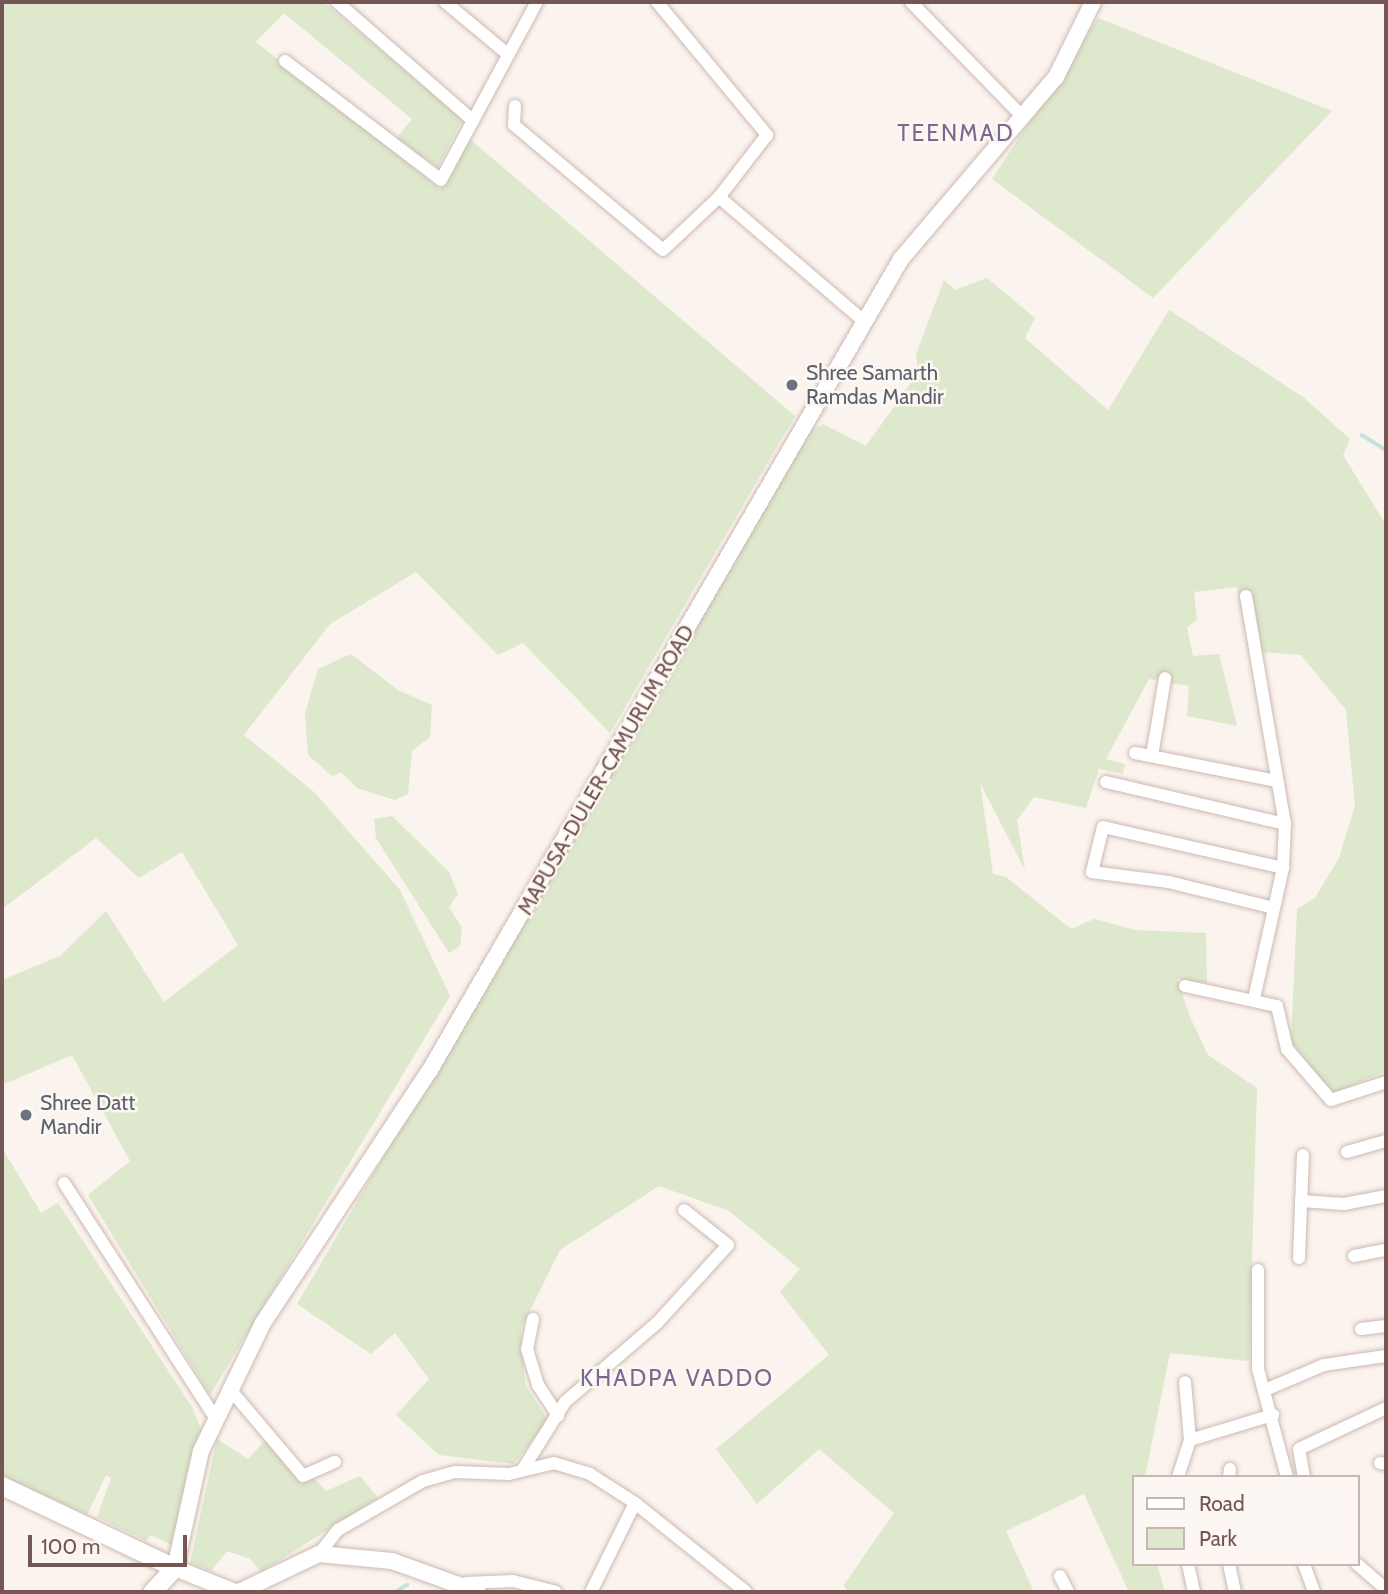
<!DOCTYPE html>
<html>
<head>
<meta charset="utf-8">
<style>
  body { margin:0 }
  #map { position:relative; width:1388px; height:1594px; overflow:hidden; background:#fbf3ed; font-family:Cabin,sans-serif }
  div>[style] { position:absolute }
  .green>* { inset:0; background:#dde8cc }
  .stream>* { height:3.5px; margin:-1.75px; padding:0 1.75px; transform-origin:1.75px; border-radius:1.75px; background:#c3e3e1 }
  .roads { filter:drop-shadow(0 0 2px #ccb9b3) drop-shadow(0 0 2px #ccb9b3) }
  .minor>* { height:12px; margin:-6px; padding:0 6px; transform-origin:6px; border-radius:6px; background:#fff }
  .tertiary>* { height:16px; margin:-8px; padding:0 8px; transform-origin:8px; border-radius:8px; background:#fff }
  .secondary>* { height:18px; margin:-9px; padding:0 9px; transform-origin:9px; border-radius:9px; background:#fff }
  .dots>* { width:19px; height:19px; translate:-50% -50%; box-sizing:border-box; border:4px solid #fdf7f3; border-radius:50% }
  span { translate:-50% -50%; white-space:nowrap; text-align:center; line-height:1.15; -webkit-text-stroke:5px #fdf7f3; paint-order:stroke }
  .worship-label { font-size:21px; color:#5b616d }
  .left { translate:0 -50%; text-align:left }
  .street-label { font-size:21px; color:#745752 }
  .neighbourhood-label { font-size:23px; color:#7b6a8f; letter-spacing:2px }
  .frame { position:absolute; inset:0; border:4px solid #745752; pointer-events:none }
  .legend { position:absolute; left:1132px; top:1475px; width:228px; height:91px; box-sizing:border-box; background:#fdf7f3; border:2px solid #c6b7b3; margin:0; padding:9px 12px; list-style:none; font-size:21px; color:#745752 }
  .legend li { display:flex; align-items:center; gap:14px; height:35px }
  .legend b { width:35px; border:2px solid #c6b7b3 }
  .scale { position:absolute; left:28px; top:1535px; width:159px; height:32px; box-sizing:border-box; border:4px solid #745752; border-top:0; padding-left:9px; font-size:21px; line-height:24px; white-space:nowrap; color:#745752; -webkit-text-stroke:5px #fdf7f3; paint-order:stroke }
</style>
</head>
<body>
<div id="map">
  <div class="green">
    <div style="clip-path:polygon(2px 2px,323px 2px,463px 119px,438px 167px,396px 139px,412px 119px,284px 13px,256px 42px,440px 189px,464px 134px,795px 416px,610px 733px,523px 643px,498px 655px,416px 572px,330px 624px,244px 735px,314px 792px,400px 890px,450px 996px,210px 1395px,88px 1195px,130px 1161px,72px 1055px,2px 1085px,2px 980px,60px 956px,106px 911px,164px 1002px,238px 945px,182px 852px,139px 878px,96px 838px,2px 909px)"></div>
    <div style="clip-path:polygon(1098px 18px,1332px 111px,1153px 298px,992px 179px)"></div>
    <div style="clip-path:polygon(987px 278px,1035px 318px,1025px 338px,1108px 410px,1169px 310px,1303px 397px,1350px 439px,1343px 455px,1386px 525px,1386px 1071px,1332px 1094px,1291px 1041px,1297px 909px,1315px 898px,1339px 858px,1355px 806px,1346px 710px,1301px 655px,1249px 651px,1237px 587px,1194px 592px,1197px 620px,1187px 627px,1193px 656px,1219px 654px,1237px 726px,1187px 716px,1189px 686px,1149px 679px,1106px 759px,1125px 764px,1123px 774px,1099px 769px,1086px 808px,1034px 797px,1017px 820px,1025px 870px,980px 783px,993px 874px,1006px 877px,1071px 929px,1094px 919px,1135px 930px,1206px 933px,1207px 983px,1177px 979px,1190px 1017px,1208px 1055px,1257px 1088px,1249px 1361px,1170px 1353px,1145px 1477px,1134px 1477px,1134px 1564px,1157px 1564px,1165px 1592px,1129px 1592px,1084px 1494px,1006px 1531px,1034px 1592px,850px 1592px,843px 1586px,894px 1513px,819px 1449px,757px 1504px,716px 1449px,829px 1355px,780px 1292px,800px 1269px,729px 1211px,659px 1186px,560px 1250px,521px 1329px,525px 1384px,548px 1420px,514px 1464px,439px 1455px,396px 1415px,429px 1379px,395px 1333px,371px 1354px,297px 1304px,810px 431px,823px 424px,866px 446px,918px 373px,916px 354px,944px 280px,955px 290px)"></div>
    <div style="clip-path:polygon(351px 654px,398px 690px,432px 705px,430px 737px,412px 751px,408px 794px,395px 800px,357px 788px,341px 772px,332px 776px,308px 755px,305px 713px,318px 669px)"></div>
    <div style="clip-path:polygon(392px 816px,449px 872px,458px 894px,449px 907px,462px 928px,460px 946px,449px 953px,376px 838px,374px 819px)"></div>
    <div style="clip-path:polygon(2px 1148px,41px 1213px,58px 1203px,192px 1407px,203px 1434px,174px 1546px,150px 1535px,146px 1541px,97px 1517px,111px 1478px,106px 1475px,87px 1515px,2px 1476px)"></div>
    <div style="clip-path:polygon(272px 1433px,326px 1491px,360px 1476px,378px 1498px,261px 1572px,250px 1559px,227px 1551px,211px 1571px,190px 1563px,217px 1439px,248px 1459px)"></div>
  </div>
  <div class="stream">
    <div style="left:1362px;top:435px;width:28px;rotate:32deg"></div>
    <div style="left:395px;top:1592px;width:14px;rotate:-30deg"></div>
  </div>
  <div class="roads">
    <div class="minor">
      <div style="left:337px;top:2px;width:178px;rotate:41.1deg"></div>
      <div style="left:445px;top:2px;width:78px;rotate:39.8deg"></div>
      <div style="left:657px;top:2px;width:173px;rotate:50.4deg"></div>
      <div style="left:767px;top:135px;width:78px;rotate:127.7deg"></div>
      <div style="left:719px;top:197px;width:192px;rotate:40.6deg"></div>
      <div style="left:911px;top:2px;width:161px;rotate:45.8deg"></div>
      <div style="left:285px;top:61px;width:196px;rotate:37.3deg"></div>
      <div style="left:441px;top:180px;width:202px;rotate:-61.7deg"></div>
      <div style="left:515px;top:106px;width:19px;rotate:93deg"></div>
      <div style="left:514px;top:125px;width:194px;rotate:40deg"></div>
      <div style="left:663px;top:250px;width:77px;rotate:-43.4deg"></div>
      <div style="left:1246px;top:596px;width:231px;rotate:80.3deg"></div>
      <div style="left:1285px;top:824px;width:44px;rotate:92.6deg"></div>
      <div style="left:1283px;top:868px;width:134px;rotate:102.5deg"></div>
      <div style="left:1135px;top:753px;width:145px;rotate:11.2deg"></div>
      <div style="left:1152px;top:756px;width:79px;rotate:-80.5deg"></div>
      <div style="left:1106px;top:782px;width:184px;rotate:13.2deg"></div>
      <div style="left:1274px;top:908px;width:108px;rotate:-166.1deg"></div>
      <div style="left:1169px;top:882px;width:78px;rotate:-172.6deg"></div>
      <div style="left:1092px;top:872px;width:46px;rotate:-76.3deg"></div>
      <div style="left:1103px;top:827px;width:185px;rotate:12.8deg"></div>
      <div style="left:1185px;top:986px;width:94px;rotate:12.3deg"></div>
      <div style="left:1277px;top:1006px;width:44px;rotate:76.9deg"></div>
      <div style="left:1287px;top:1049px;width:67px;rotate:49.2deg"></div>
      <div style="left:1331px;top:1100px;width:58px;rotate:-18.1deg"></div>
      <div style="left:1347px;top:1152px;width:41px;rotate:-15.8deg"></div>
      <div style="left:64px;top:1183px;width:277px;rotate:57.2deg"></div>
      <div style="left:1301px;top:1201px;width:43px;rotate:4deg"></div>
      <div style="left:1344px;top:1204px;width:43px;rotate:-10.8deg"></div>
      <div style="left:1354px;top:1256px;width:33px;rotate:-11deg"></div>
      <div style="left:1299px;top:1258px;width:103px;rotate:-87.8deg"></div>
      <div style="left:1258px;top:1270px;width:99px;rotate:90deg"></div>
      <div style="left:1258px;top:1369px;width:112px;rotate:75deg"></div>
      <div style="left:533px;top:1319px;width:31px;rotate:101deg"></div>
      <div style="left:527px;top:1349px;width:38px;rotate:73deg"></div>
      <div style="left:538px;top:1385px;width:37px;rotate:57deg"></div>
      <div style="left:1361px;top:1329px;width:25px;rotate:-7deg"></div>
      <div style="left:229px;top:1388px;width:115px;rotate:49.9deg"></div>
      <div style="left:303px;top:1476px;width:35px;rotate:-24deg"></div>
      <div style="left:1265px;top:1390px;width:64px;rotate:-23deg"></div>
      <div style="left:1324px;top:1365px;width:63px;rotate:-8.3deg"></div>
      <div style="left:1190px;top:1440px;width:87px;rotate:-16.8deg"></div>
      <div style="left:1380px;top:1463px;width:6px;rotate:9deg"></div>
      <div style="left:523px;top:1469px;width:79px;rotate:-57.9deg"></div>
      <div style="left:565px;top:1402px;width:121px;rotate:-40.7deg"></div>
      <div style="left:657px;top:1323px;width:105px;rotate:-47.7deg"></div>
      <div style="left:728px;top:1245px;width:56px;rotate:-141.5deg"></div>
      <div style="left:1178px;top:1477px;width:39px;rotate:-72deg"></div>
      <div style="left:1190px;top:1440px;width:58px;rotate:-94.9deg"></div>
      <div style="left:1229px;top:1477px;width:8px;rotate:-83deg"></div>
      <div style="left:1304px;top:1477px;width:28px;rotate:-100deg"></div>
      <div style="left:1299px;top:1449px;width:96px;rotate:-25.2deg"></div>
      <div style="left:319px;top:1554px;width:31px;rotate:-52deg"></div>
      <div style="left:338px;top:1530px;width:98px;rotate:-30deg"></div>
      <div style="left:423px;top:1481px;width:33px;rotate:-16deg"></div>
      <div style="left:455px;top:1472px;width:54px;rotate:2.1deg"></div>
      <div style="left:509px;top:1474px;width:46px;rotate:-13.7deg"></div>
      <div style="left:554px;top:1463px;width:38px;rotate:17deg"></div>
      <div style="left:590px;top:1474px;width:54px;rotate:32.8deg"></div>
      <div style="left:635px;top:1503px;width:142px;rotate:38.7deg"></div>
      <div style="left:1188px;top:1564px;width:29px;rotate:78deg"></div>
      <div style="left:1229px;top:1564px;width:29px;rotate:78deg"></div>
      <div style="left:1304px;top:1564px;width:30px;rotate:70deg"></div>
      <div style="left:1357px;top:1564px;width:38px;rotate:41deg"></div>
      <div style="left:1060px;top:1576px;width:18px;rotate:63deg"></div>
      <div style="left:466px;top:1583px;width:47px;rotate:-2.4deg"></div>
      <div style="left:513px;top:1581px;width:44px;rotate:14.3deg"></div>
      <div style="left:591px;top:1592px;width:99px;rotate:-63.7deg"></div>
    </div>
    <div class="tertiary">
      <div style="left:235px;top:1592px;width:65px;rotate:-158.2deg"></div>
      <div style="left:175px;top:1568px;width:120px;rotate:-77.5deg"></div>
      <div style="left:201px;top:1451px;width:142px;rotate:-64.2deg"></div>
      <div style="left:263px;top:1323px;width:303px;rotate:-56.6deg"></div>
      <div style="left:430px;top:1070px;width:938px;rotate:-59.85deg"></div>
      <div style="left:901px;top:259px;width:239px;rotate:-49.6deg"></div>
      <div style="left:1056px;top:77px;width:84px;rotate:-63.7deg"></div>
      <div style="left:239px;top:1592px;width:89px;rotate:-25.4deg"></div>
      <div style="left:319px;top:1554px;width:73px;rotate:5.5deg"></div>
      <div style="left:392px;top:1561px;width:91px;rotate:19.8deg"></div>
    </div>
    <div class="secondary">
      <div style="left:2px;top:1486px;width:191px;rotate:25.4deg"></div>
      <div style="left:175px;top:1568px;width:33px;rotate:133deg"></div>
    </div>
  </div>
  <div class="dots">
    <div style="left:792px;top:385px;background:#6b7280"></div>
    <div style="left:26px;top:1115px;background:#6b7280"></div>
  </div>
  <div class="worship-label">
    <span class="left" style="left:806px;top:385px">Shree Samarth<br>Ramdas Mandir</span>
    <span class="left" style="left:40px;top:1115px">Shree Datt<br>Mandir</span>
  </div>
  <div class="street-label">
    <span style="left:606px;top:770px;rotate:-60deg">MAPUSA-DULER-CAMURLIM ROAD</span>
  </div>
  <div class="neighbourhood-label">
    <span style="left:956px;top:133px">TEENMAD</span>
    <span style="left:677px;top:1378px">KHADPA VADDO</span>
  </div>
  <div class="frame"></div>
  <ul class="legend">
  <li><b style="height:9px;background:#fff"></b>Road</li>
  <li><b style="height:19px;background:#dde8cc"></b>Park</li>
  </ul>
  <div class="scale">100 m</div>
</div>
</body>
</html>
